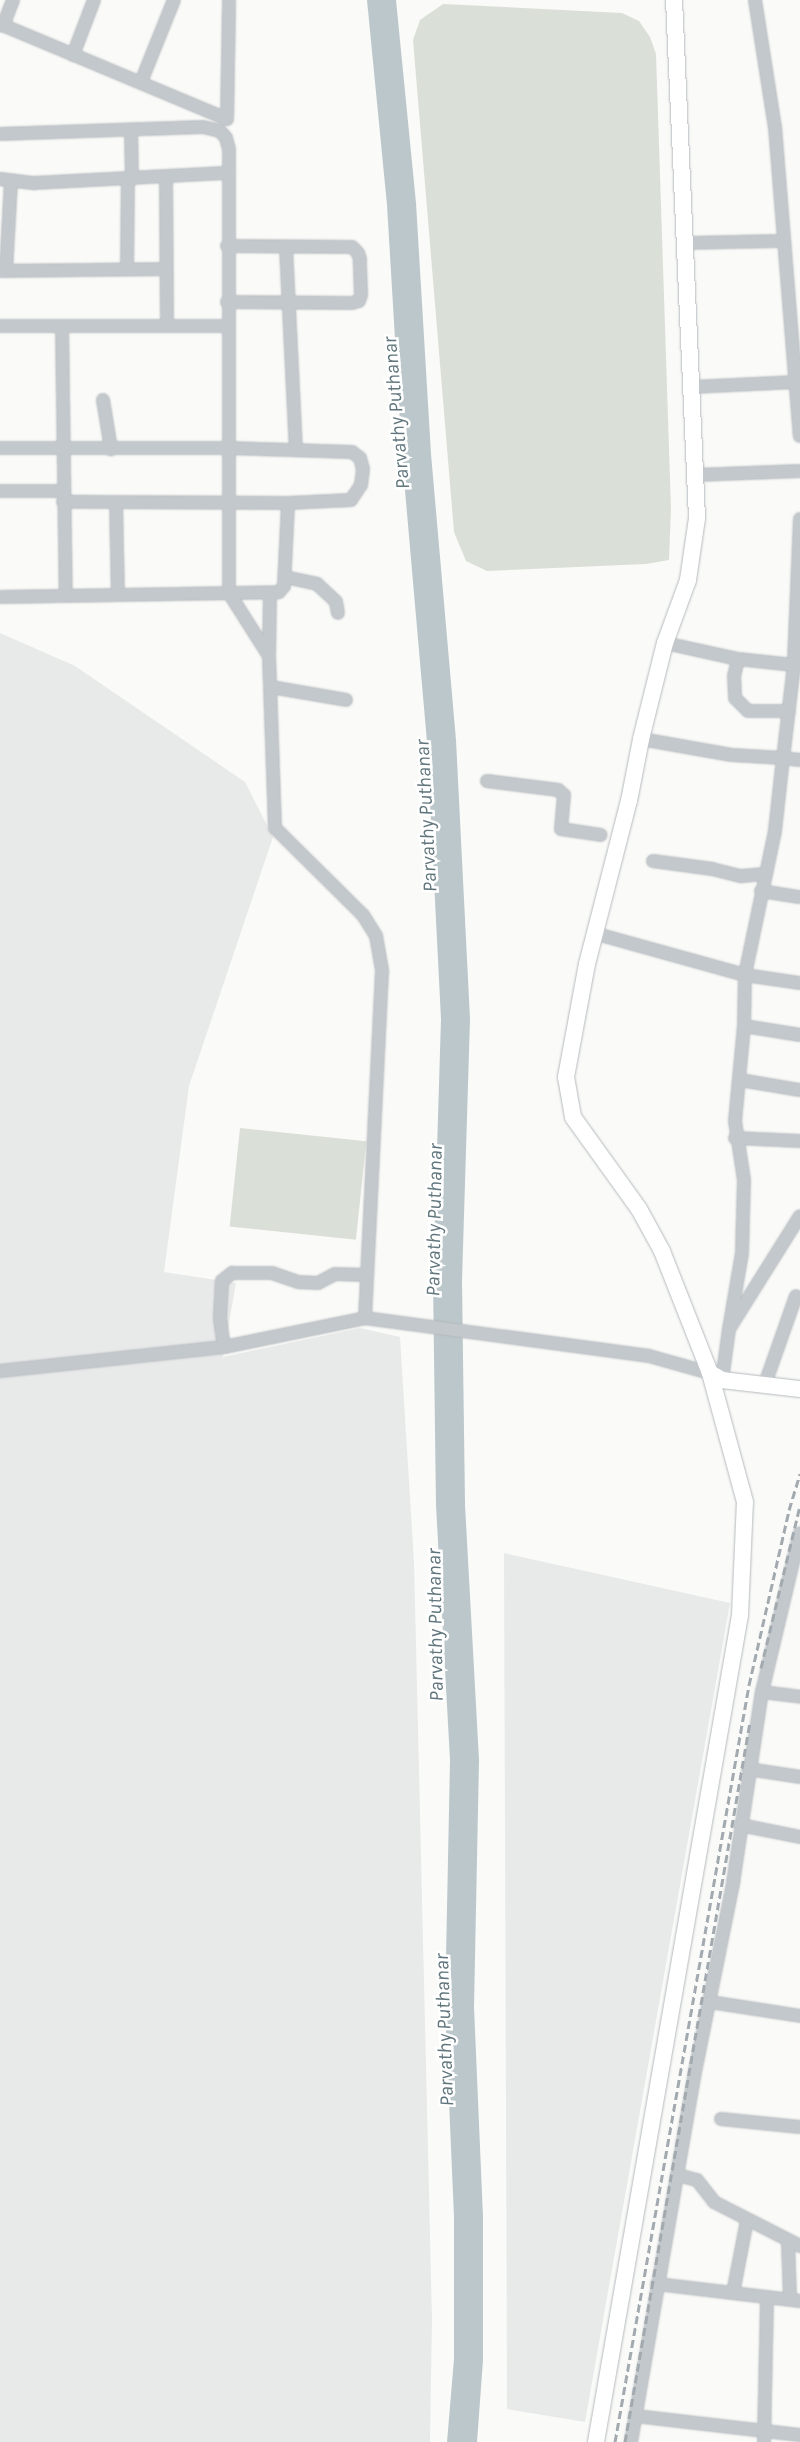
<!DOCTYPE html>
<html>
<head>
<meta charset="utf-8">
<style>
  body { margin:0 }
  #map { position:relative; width:800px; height:2442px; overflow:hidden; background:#fafaf8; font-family:Karla,sans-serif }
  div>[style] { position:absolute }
  .built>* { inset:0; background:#e8e9e9 }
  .green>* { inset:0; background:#dadfd7; transform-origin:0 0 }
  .water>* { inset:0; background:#bbc7cb }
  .roads { filter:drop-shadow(0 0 1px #b5babe) drop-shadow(0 0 1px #b5babe) }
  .minor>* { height:12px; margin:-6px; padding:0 6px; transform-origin:6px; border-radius:6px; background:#c3c8cc }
  .major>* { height:16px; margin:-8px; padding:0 8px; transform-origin:8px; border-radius:8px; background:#fff }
  .rail>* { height:3px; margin-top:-1.5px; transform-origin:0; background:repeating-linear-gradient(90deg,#a2aab0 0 8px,transparent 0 12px) }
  span { translate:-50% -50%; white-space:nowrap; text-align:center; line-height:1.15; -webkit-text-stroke:5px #fff; paint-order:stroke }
  .water-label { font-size:20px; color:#60757c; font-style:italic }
</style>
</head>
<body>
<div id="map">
  <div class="built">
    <div style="clip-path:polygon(0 633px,75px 666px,245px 782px,273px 837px,189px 1086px,164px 1272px,236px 1283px,223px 1357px,360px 1328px,400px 1337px,414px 1561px,432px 2319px,430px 2442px,0 2442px)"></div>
    <div style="clip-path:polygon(504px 1553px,730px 1603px,585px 2422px,507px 2409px)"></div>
  </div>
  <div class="green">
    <div style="clip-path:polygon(443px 4px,622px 13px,639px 21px,650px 37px,656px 54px,671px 509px,669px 560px,646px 564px,487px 571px,466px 561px,454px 532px,413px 40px,420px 20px)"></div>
    <div style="left:240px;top:1128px;width:127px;height:99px;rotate:6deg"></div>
  </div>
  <div class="water">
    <div style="clip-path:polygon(367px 0,396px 0,416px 203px,431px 454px,456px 740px,470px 1019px,462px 1281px,465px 1505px,479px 1760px,474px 2007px,483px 2217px,483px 2360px,477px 2442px,447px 2442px,454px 2359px,454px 2217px,445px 2008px,450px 1760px,436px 1505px,433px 1281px,441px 1019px,427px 742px,402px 456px,387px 205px)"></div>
  </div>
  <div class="roads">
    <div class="minor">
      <div style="left:755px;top:0;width:129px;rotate:81.1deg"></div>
      <div style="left:775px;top:127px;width:310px;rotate:85.4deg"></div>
      <div style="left:0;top:24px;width:246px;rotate:22.7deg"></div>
      <div style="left:227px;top:119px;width:119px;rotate:-89deg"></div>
      <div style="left:3px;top:26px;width:28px;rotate:-69deg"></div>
      <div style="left:73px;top:55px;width:59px;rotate:-69.1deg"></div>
      <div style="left:141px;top:82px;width:88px;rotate:-68.1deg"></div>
      <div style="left:131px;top:131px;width:48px;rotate:88.8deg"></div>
      <div style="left:0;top:134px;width:203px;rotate:-2deg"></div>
      <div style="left:203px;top:127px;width:17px;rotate:13deg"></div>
      <div style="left:220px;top:131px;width:9px;rotate:49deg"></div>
      <div style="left:226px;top:138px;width:11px;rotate:75deg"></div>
      <div style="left:229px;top:149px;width:444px;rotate:90deg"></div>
      <div style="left:229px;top:593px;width:75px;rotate:57.6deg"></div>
      <div style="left:269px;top:656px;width:172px;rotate:88deg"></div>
      <div style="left:275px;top:828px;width:124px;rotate:44.7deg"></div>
      <div style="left:363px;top:915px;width:25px;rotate:58deg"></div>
      <div style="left:376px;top:936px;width:36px;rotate:80deg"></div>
      <div style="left:382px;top:971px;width:347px;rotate:92.8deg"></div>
      <div style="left:166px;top:178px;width:148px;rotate:89.6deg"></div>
      <div style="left:0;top:179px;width:35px;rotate:7deg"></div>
      <div style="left:35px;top:183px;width:193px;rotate:-3deg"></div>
      <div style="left:685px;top:243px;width:99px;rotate:-1.2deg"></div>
      <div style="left:286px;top:247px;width:202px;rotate:87.2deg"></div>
      <div style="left:127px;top:269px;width:90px;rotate:-89.4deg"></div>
      <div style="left:0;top:271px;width:166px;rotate:-0.7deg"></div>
      <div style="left:6px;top:271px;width:90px;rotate:-86.8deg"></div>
      <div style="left:227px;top:302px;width:125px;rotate:0.5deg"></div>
      <div style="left:352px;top:303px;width:7px;rotate:-16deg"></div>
      <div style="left:359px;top:301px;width:6px;rotate:-72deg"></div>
      <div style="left:361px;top:295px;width:36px;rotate:-92deg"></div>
      <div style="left:360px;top:259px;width:6px;rotate:-108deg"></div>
      <div style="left:358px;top:253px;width:8px;rotate:-135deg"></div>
      <div style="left:352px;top:247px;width:125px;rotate:-179.5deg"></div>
      <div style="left:0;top:326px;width:227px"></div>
      <div style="left:62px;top:326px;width:270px;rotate:89.2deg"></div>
      <div style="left:692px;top:387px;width:104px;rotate:-2.8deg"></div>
      <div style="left:103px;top:400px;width:50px;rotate:80.7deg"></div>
      <div style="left:0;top:448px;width:227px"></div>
      <div style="left:227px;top:448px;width:125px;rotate:1.8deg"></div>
      <div style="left:352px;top:452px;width:10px;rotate:37deg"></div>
      <div style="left:360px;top:458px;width:11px;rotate:75deg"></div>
      <div style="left:363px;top:469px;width:16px;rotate:97deg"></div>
      <div style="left:361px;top:485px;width:18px;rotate:124deg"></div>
      <div style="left:351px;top:500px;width:63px;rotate:177.3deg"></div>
      <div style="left:288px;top:503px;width:225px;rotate:-179.7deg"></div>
      <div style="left:695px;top:475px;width:105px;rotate:-2.2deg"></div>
      <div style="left:0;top:491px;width:63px"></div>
      <div style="left:116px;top:502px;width:93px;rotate:88.8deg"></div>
      <div style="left:800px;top:519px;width:146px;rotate:92.4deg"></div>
      <div style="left:794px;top:665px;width:94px;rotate:96.7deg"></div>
      <div style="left:783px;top:758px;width:17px;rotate:7deg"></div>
      <div style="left:285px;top:577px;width:33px;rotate:12deg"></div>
      <div style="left:317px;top:584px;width:26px;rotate:43deg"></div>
      <div style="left:336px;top:602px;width:11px;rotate:80deg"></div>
      <div style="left:0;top:597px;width:279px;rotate:-1deg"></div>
      <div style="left:279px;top:592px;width:8px;rotate:-50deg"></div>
      <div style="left:284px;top:586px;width:83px;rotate:-87.2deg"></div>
      <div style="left:665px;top:643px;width:75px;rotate:12.4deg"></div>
      <div style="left:738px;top:659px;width:56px;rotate:6.1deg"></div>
      <div style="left:269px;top:656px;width:63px;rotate:-89.1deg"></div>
      <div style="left:738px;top:659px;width:17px;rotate:103deg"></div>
      <div style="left:734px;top:676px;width:22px;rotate:87deg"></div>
      <div style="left:735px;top:698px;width:18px;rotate:45deg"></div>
      <div style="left:748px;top:711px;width:41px"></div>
      <div style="left:271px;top:687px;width:76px;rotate:9.8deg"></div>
      <div style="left:641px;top:739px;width:92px;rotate:10deg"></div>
      <div style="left:732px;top:755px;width:51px;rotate:3.4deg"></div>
      <div style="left:783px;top:758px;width:73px;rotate:96.3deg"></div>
      <div style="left:775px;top:831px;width:147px;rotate:101.8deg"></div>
      <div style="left:745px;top:975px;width:51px;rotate:91.1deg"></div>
      <div style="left:744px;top:1026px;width:95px;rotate:95.4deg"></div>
      <div style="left:735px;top:1121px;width:60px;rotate:81.3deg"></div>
      <div style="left:744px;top:1180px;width:73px;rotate:91.6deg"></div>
      <div style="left:742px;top:1253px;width:77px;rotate:99.7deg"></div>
      <div style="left:487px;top:781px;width:72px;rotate:7.2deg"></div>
      <div style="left:558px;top:790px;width:8px;rotate:40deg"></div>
      <div style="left:564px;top:795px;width:34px;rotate:95deg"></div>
      <div style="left:561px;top:829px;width:40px;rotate:8.5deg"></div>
      <div style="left:653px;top:861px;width:60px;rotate:7.7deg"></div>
      <div style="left:712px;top:869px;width:30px;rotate:14deg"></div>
      <div style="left:741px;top:876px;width:24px;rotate:-5deg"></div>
      <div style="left:761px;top:891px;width:39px;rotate:9deg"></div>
      <div style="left:597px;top:934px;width:154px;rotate:15.5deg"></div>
      <div style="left:745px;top:975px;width:56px;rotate:8.3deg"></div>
      <div style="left:744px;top:1026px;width:57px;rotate:9.1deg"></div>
      <div style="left:740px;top:1080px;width:61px;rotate:9.5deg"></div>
      <div style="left:735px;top:1138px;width:65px;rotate:2.6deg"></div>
      <div style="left:224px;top:1347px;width:29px;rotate:-98deg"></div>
      <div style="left:220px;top:1318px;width:37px;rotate:-87deg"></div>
      <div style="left:222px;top:1281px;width:13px;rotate:-39deg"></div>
      <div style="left:232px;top:1273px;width:40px"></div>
      <div style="left:272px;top:1273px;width:28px;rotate:19deg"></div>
      <div style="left:298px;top:1282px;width:20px;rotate:3deg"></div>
      <div style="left:318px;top:1283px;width:19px;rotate:-28deg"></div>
      <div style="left:335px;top:1274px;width:32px;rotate:2deg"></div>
      <div style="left:0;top:1371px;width:225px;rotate:-6.1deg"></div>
      <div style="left:224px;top:1347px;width:144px;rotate:-11.6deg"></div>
      <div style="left:365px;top:1318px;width:287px;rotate:7.6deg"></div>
      <div style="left:649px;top:1356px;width:63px;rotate:15.6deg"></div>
      <div style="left:722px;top:1380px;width:51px;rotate:-82.2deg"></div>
      <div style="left:729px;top:1329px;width:133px;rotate:-57.9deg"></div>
      <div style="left:765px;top:1384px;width:93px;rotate:-70.6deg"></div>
      <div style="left:762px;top:1692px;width:38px;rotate:7deg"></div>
      <div style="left:748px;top:1769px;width:53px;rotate:8.7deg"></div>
      <div style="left:740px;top:1825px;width:61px;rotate:11.3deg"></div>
      <div style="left:710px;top:2002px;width:91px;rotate:8.8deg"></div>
      <div style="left:721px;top:2119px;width:79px;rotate:5.8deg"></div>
      <div style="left:678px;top:2175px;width:20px;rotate:15deg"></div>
      <div style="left:697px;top:2180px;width:28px;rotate:52deg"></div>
      <div style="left:714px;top:2202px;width:97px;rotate:27.1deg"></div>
      <div style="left:788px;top:2241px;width:58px;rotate:88deg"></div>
      <div style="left:657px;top:2284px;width:144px;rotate:6.8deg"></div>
      <div style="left:733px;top:2293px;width:74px;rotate:-79.1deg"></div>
      <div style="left:635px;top:2416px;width:166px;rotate:6.6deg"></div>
      <div style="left:631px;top:2442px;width:381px;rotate:-80.2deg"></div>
      <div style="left:696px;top:2067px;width:188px;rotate:-78.6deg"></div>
      <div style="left:733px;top:1883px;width:193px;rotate:-81.4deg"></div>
      <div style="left:762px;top:1692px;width:163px;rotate:-76.6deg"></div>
      <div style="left:764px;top:2442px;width:145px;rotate:-88.8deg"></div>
    </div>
    <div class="major">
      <div style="left:710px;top:1373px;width:14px;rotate:30deg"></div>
      <div style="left:722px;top:1380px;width:79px;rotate:6.6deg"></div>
      <div style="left:596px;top:2442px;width:839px;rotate:-80.12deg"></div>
      <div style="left:740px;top:1615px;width:113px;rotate:-87.5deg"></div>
      <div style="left:745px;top:1502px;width:134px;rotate:-105.2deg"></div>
      <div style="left:710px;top:1373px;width:131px;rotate:-111.5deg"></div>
      <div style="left:662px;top:1251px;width:48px;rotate:-118.7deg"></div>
      <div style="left:639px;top:1209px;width:113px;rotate:-125.7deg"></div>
      <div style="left:573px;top:1117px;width:41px;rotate:-99.9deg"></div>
      <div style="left:566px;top:1077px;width:115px;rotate:-79.5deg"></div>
      <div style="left:587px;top:964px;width:168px;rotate:-75.6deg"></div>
      <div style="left:629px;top:801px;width:63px;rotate:-79deg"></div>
      <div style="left:641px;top:739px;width:99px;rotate:-76deg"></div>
      <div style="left:665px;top:643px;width:67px;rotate:-69.9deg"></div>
      <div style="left:688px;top:580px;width:63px;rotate:-81.7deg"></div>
      <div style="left:697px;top:518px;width:519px;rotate:-92.54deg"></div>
    </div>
  </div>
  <div class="rail">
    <div style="left:761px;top:1668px;width:168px;rotate:-76.5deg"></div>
    <div style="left:615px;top:2442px;width:769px;rotate:-79.96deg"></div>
    <div style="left:749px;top:1685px;width:180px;rotate:-77.1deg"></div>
    <div style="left:789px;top:1510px;width:38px;rotate:-73deg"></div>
    <div style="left:625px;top:2442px;width:731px;rotate:-80.15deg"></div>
  </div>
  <div class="water-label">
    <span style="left:396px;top:413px;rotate:-95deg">Parvathy Puthanar</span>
    <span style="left:426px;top:816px;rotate:-93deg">Parvathy Puthanar</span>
    <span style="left:434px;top:1220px;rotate:-89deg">Parvathy Puthanar</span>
    <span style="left:435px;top:1625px;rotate:-91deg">Parvathy Puthanar</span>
    <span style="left:444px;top:2030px;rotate:-92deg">Parvathy Puthanar</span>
  </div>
</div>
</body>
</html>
